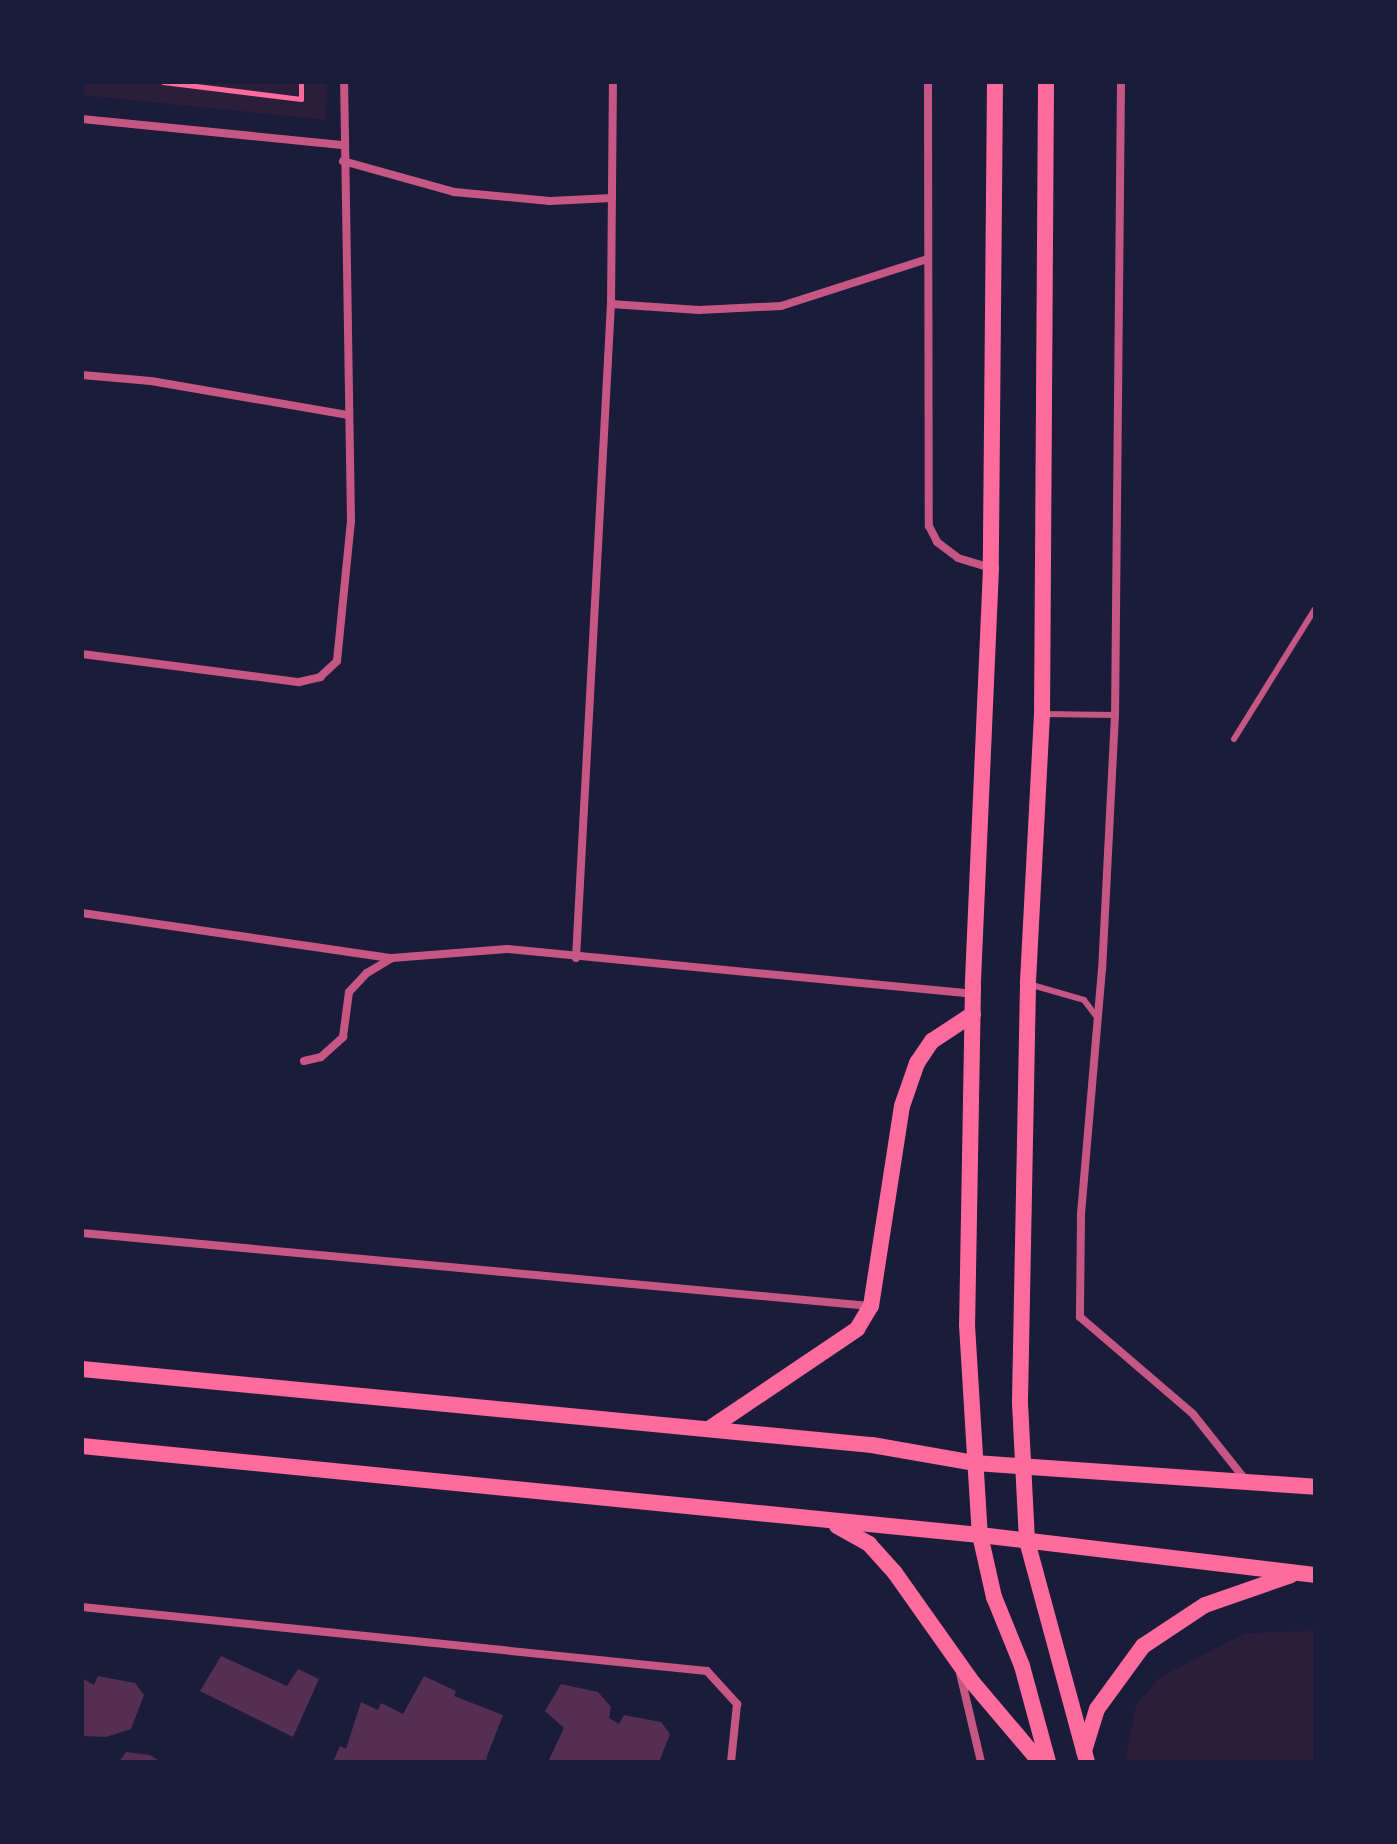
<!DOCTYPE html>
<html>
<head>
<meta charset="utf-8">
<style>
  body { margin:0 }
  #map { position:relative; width:1397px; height:1844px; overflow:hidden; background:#1b1b3a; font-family:"Alegreya Sans",sans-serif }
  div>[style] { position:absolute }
  .green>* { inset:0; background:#2a1e3b }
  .building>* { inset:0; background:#542f53 }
  .path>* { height:5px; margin:-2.5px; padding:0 2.5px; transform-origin:2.5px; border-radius:2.5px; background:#ff6b9d }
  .service>* { height:6px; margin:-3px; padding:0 3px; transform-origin:3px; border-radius:3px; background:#c65784 }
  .minor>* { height:8px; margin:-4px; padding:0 4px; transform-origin:4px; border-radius:4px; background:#c65784 }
  .secondary>* { height:16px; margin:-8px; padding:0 8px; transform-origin:8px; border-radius:8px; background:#ff6b9d }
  span { translate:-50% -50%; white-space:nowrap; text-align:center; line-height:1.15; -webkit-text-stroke:8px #1b1b3a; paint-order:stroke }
  .frame { position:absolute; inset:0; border:84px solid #1b1b3a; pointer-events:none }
</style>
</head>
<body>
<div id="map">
  <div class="green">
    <div style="clip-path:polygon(82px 82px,327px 82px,326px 120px,82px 95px)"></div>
    <div style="clip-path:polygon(1315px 1631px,1315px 1762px,1125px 1762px,1136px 1705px,1161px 1677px,1245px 1633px)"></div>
  </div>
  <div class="building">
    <div style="clip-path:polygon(221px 1656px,287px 1686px,298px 1669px,319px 1679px,293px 1737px,200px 1691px)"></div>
    <div style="clip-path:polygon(98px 1676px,135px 1683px,144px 1695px,131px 1729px,106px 1737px,82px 1736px,82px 1678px,94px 1685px)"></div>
    <div style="clip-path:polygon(424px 1676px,456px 1691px,454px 1696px,503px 1715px,486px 1759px,493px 1762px,333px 1762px,340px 1746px,346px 1749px,361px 1702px,378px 1710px,381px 1703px,403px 1714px)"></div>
    <div style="clip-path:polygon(561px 1684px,598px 1692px,611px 1707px,609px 1718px,619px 1724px,624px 1715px,661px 1722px,670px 1734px,659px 1762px,548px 1762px,564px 1728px,545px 1711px)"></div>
    <div style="clip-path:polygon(126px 1752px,150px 1755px,161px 1762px,119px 1762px)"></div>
  </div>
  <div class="path">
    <div style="left:163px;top:82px;width:139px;rotate:7deg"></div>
    <div style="left:301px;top:99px;width:17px;rotate:-90deg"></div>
  </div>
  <div class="service">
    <div style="left:1042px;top:714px;width:73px;rotate:0.8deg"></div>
    <div style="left:1234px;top:739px;width:153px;rotate:-58.1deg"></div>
    <div style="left:1032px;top:985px;width:54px;rotate:16.1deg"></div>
    <div style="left:1084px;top:1000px;width:21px;rotate:53deg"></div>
  </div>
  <div class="minor">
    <div style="left:928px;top:82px;width:444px;rotate:89.9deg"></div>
    <div style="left:929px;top:526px;width:18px;rotate:63deg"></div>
    <div style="left:937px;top:542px;width:26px;rotate:37deg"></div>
    <div style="left:958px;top:558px;width:34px;rotate:17deg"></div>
    <div style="left:1121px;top:82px;width:633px;rotate:90.54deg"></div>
    <div style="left:1115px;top:715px;width:254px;rotate:92.9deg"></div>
    <div style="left:1102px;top:969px;width:248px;rotate:94.9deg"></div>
    <div style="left:1081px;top:1216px;width:101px;rotate:90.6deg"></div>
    <div style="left:1080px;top:1317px;width:149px;rotate:40.6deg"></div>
    <div style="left:1193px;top:1414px;width:87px;rotate:51.5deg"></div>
    <div style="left:82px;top:119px;width:261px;rotate:5.7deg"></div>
    <div style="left:343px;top:161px;width:115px;rotate:15.6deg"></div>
    <div style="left:454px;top:192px;width:96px;rotate:5.4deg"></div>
    <div style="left:550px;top:201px;width:62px;rotate:-2.8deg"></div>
    <div style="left:611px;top:304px;width:88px;rotate:3.9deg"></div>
    <div style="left:699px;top:310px;width:82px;rotate:-2.8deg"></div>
    <div style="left:781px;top:306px;width:153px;rotate:-17.8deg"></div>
    <div style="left:82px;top:375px;width:69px;rotate:5deg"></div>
    <div style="left:151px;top:381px;width:199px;rotate:9.8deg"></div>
    <div style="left:82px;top:654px;width:219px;rotate:7.4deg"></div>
    <div style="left:299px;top:682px;width:22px;rotate:-13deg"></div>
    <div style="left:320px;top:677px;width:23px;rotate:-43deg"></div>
    <div style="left:337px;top:661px;width:141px;rotate:-84.3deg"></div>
    <div style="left:351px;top:521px;width:439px;rotate:-90.9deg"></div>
    <div style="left:82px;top:913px;width:313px;rotate:8.3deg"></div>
    <div style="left:576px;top:958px;width:655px;rotate:-86.94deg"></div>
    <div style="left:611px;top:304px;width:222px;rotate:-89.5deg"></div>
    <div style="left:304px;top:1061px;width:17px;rotate:-13deg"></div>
    <div style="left:321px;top:1057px;width:30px;rotate:-42deg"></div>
    <div style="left:343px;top:1037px;width:45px;rotate:-82.4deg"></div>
    <div style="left:349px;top:992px;width:26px;rotate:-47deg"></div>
    <div style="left:367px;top:973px;width:29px;rotate:-31deg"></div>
    <div style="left:392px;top:958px;width:115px;rotate:-4.5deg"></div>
    <div style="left:507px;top:949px;width:468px;rotate:5.5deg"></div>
    <div style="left:82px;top:1233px;width:791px;rotate:5.29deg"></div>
    <div style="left:82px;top:1607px;width:628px;rotate:5.85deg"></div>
    <div style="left:707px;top:1671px;width:45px;rotate:47.7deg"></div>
    <div style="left:737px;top:1704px;width:58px;rotate:95.9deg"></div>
    <div style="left:960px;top:1673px;width:91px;rotate:76.7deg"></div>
  </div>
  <div class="secondary">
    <div style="left:995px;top:82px;width:486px;rotate:90.5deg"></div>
    <div style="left:991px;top:568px;width:418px;rotate:92.5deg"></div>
    <div style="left:973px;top:986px;width:339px;rotate:91deg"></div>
    <div style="left:967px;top:1325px;width:210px;rotate:86.5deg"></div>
    <div style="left:980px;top:1535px;width:64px;rotate:77.3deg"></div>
    <div style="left:994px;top:1597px;width:74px;rotate:67.9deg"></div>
    <div style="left:1022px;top:1666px;width:99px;rotate:74.8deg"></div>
    <div style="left:1046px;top:82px;width:632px;rotate:90.36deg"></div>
    <div style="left:1042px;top:714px;width:270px;rotate:93deg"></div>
    <div style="left:1028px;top:984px;width:419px;rotate:91.1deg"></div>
    <div style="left:1020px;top:1403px;width:138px;rotate:87.1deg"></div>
    <div style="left:1027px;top:1541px;width:229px;rotate:74.8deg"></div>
    <div style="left:82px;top:1369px;width:794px;rotate:5.5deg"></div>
    <div style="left:872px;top:1445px;width:105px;rotate:9.9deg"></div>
    <div style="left:975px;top:1463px;width:341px;rotate:4deg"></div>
    <div style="left:709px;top:1429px;width:179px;rotate:-34deg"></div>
    <div style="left:857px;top:1329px;width:27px;rotate:-59deg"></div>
    <div style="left:871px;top:1306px;width:202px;rotate:-81.2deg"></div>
    <div style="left:902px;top:1106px;width:46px;rotate:-70.8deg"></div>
    <div style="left:917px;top:1063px;width:27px;rotate:-56deg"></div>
    <div style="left:932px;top:1041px;width:49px;rotate:-33.4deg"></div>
    <div style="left:82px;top:1446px;width:902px;rotate:5.66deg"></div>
    <div style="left:980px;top:1535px;width:337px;rotate:6.8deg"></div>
    <div style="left:837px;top:1526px;width:37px;rotate:29deg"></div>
    <div style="left:869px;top:1544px;width:39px;rotate:48deg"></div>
    <div style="left:895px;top:1573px;width:135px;rotate:54.7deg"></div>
    <div style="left:973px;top:1683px;width:104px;rotate:49.7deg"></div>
    <div style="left:1084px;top:1751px;width:44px;rotate:-72.8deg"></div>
    <div style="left:1097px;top:1709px;width:78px;rotate:-53.9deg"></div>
    <div style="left:1143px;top:1646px;width:74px;rotate:-33.5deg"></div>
    <div style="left:1205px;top:1605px;width:91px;rotate:-19.2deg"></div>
  </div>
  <div class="frame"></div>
</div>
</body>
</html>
